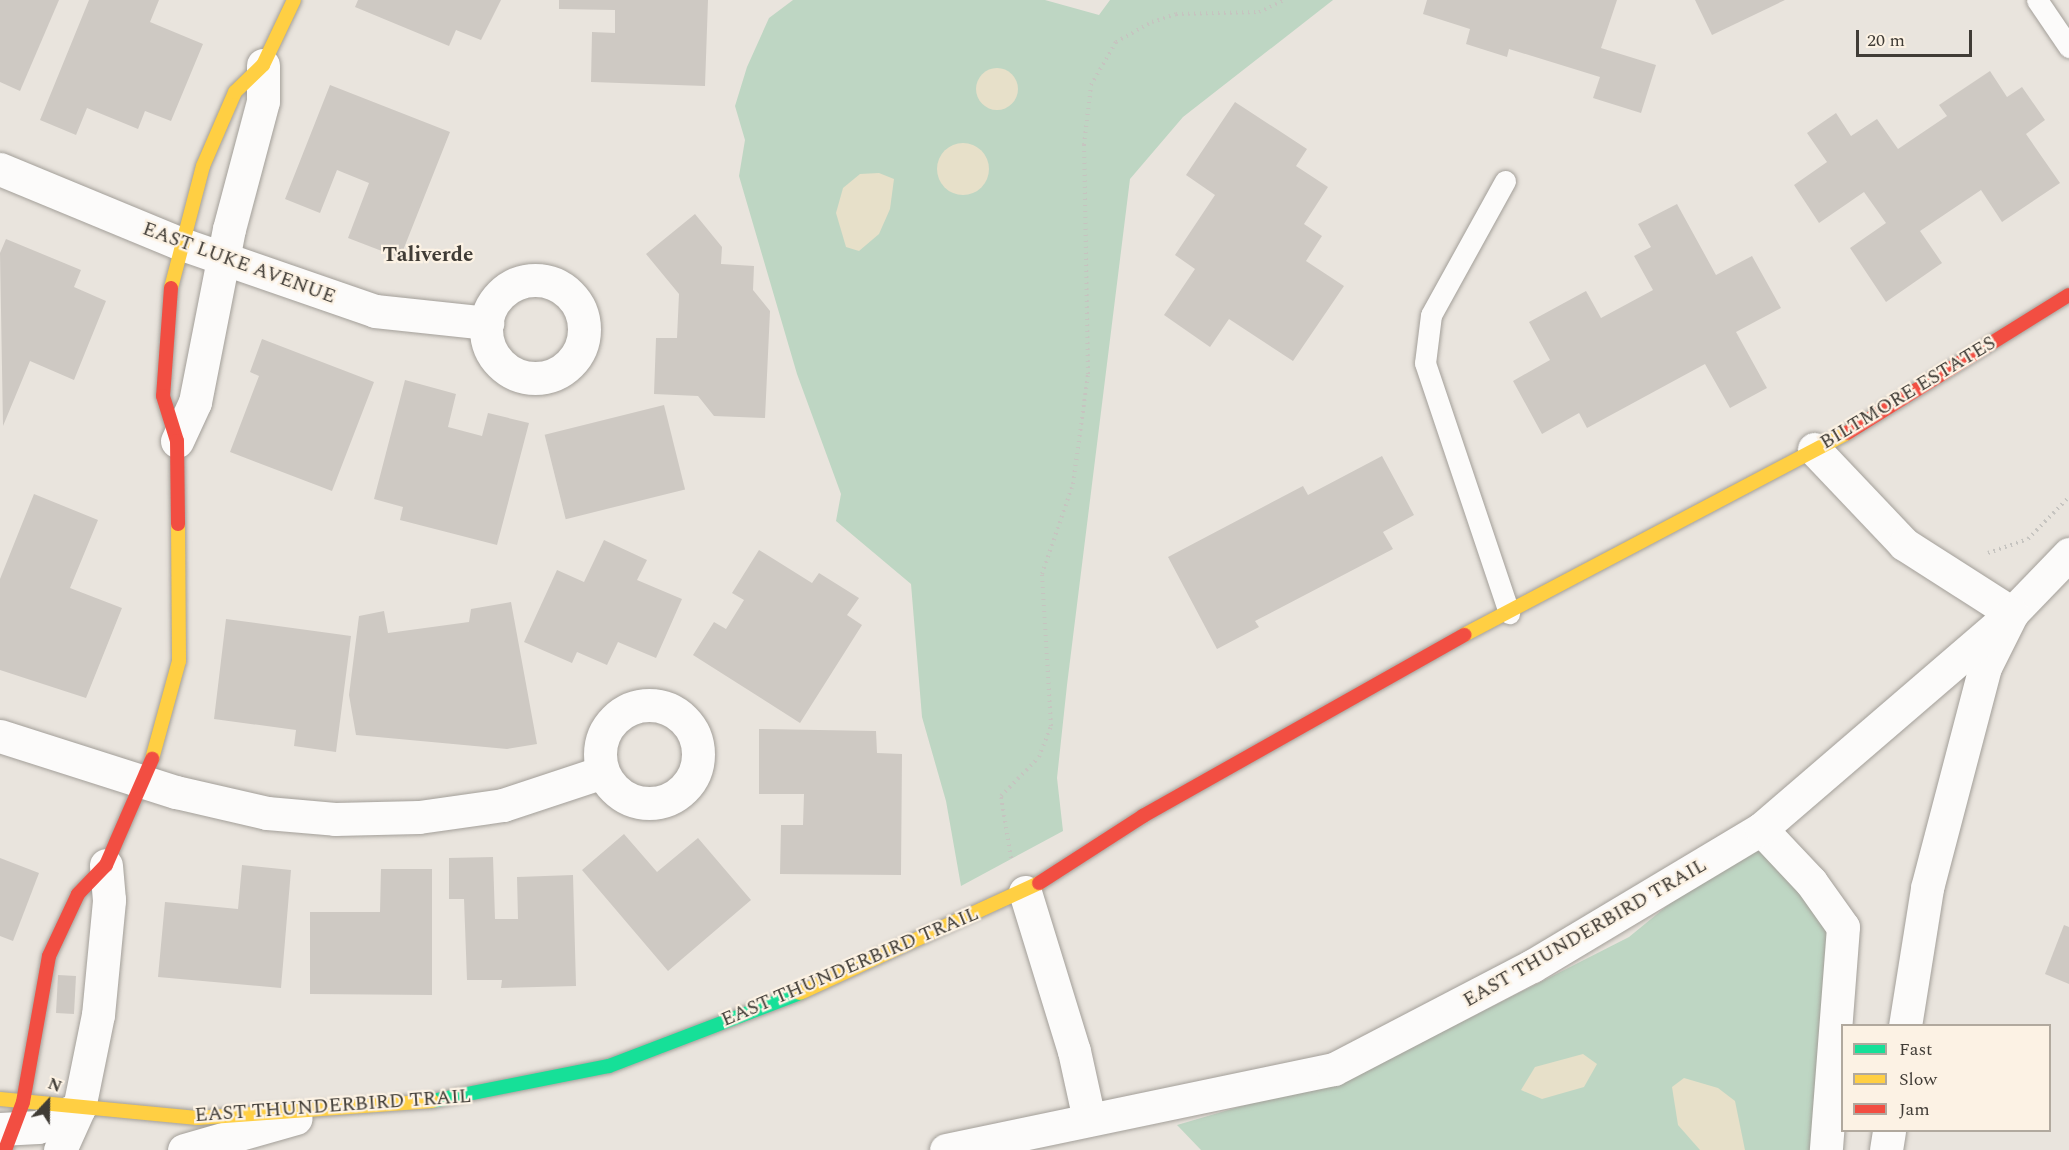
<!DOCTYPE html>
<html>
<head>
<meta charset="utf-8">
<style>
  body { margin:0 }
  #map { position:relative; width:2069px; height:1150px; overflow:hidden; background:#e9e4dd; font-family:Spectral,serif }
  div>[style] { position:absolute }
  .green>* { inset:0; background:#bed6c3 }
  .sand>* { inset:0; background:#e7e0c9 }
  .round { border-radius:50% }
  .building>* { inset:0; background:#cec9c3; transform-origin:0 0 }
  .path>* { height:4px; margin-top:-2px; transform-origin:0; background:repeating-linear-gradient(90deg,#c6c4c0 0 1.5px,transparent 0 6px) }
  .roads { filter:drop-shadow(0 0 2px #a39f99) drop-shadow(0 0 2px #a39f99) }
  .lane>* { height:21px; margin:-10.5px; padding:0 10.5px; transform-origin:10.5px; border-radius:10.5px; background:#fcfbfa }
  .street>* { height:33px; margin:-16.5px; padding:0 16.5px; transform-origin:16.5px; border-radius:16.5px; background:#fcfbfa }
  .street>.ring { margin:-16.5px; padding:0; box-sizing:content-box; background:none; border:33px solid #fcfbfa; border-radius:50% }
  .fast>* { height:14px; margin:-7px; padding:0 7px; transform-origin:7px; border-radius:7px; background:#16e098 }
  .slow>* { height:14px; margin:-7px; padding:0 7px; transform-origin:7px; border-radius:7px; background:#ffcf43 }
  .jam>* { height:14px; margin:-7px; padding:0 7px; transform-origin:7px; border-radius:7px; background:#f24e42 }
  span { translate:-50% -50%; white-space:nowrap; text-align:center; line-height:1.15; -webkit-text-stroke:4.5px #fcf2e4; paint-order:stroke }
  .street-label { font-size:20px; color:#403c36 }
  .neighbourhood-label { font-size:21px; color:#403c36; font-weight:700 }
  .legend { position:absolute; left:1841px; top:1024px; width:210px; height:108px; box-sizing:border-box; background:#fcf2e4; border:2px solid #b1a99e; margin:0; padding:8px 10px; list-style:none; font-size:18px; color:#403c36 }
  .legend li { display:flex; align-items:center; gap:12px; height:30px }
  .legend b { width:30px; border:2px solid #b1a99e }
  .north { position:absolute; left:18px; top:1072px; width:60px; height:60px; -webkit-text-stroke:4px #fcf2e4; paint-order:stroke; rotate:22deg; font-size:16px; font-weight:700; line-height:24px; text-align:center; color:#403c36 }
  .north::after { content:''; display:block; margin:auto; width:21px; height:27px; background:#403c36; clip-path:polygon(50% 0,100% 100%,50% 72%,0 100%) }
  .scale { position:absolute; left:1856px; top:30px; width:116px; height:27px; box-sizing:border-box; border:3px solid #403c36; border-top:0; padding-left:8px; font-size:18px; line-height:21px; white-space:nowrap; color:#403c36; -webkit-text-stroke:4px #fcf2e4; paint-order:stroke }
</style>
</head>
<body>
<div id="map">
  <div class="green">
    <div style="clip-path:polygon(793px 0,1045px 0,1099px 15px,1110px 0,1333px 0,1183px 117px,1130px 179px,1067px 685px,1057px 778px,1063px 831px,961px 886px,946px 801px,922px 717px,911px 584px,836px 521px,841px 494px,797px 374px,739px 176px,745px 140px,735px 106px,747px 67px,769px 18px)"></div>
    <div style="clip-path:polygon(1761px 829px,1843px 927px,1837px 1150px,1201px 1150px,1177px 1125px,1338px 1078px,1452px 1027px,1629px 937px)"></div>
  </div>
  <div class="sand">
    <div class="round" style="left:976px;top:68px;width:42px;height:42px"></div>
    <div class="round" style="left:937px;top:143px;width:52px;height:52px"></div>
    <div style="clip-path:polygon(879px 173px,894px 179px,890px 209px,879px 234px,859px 251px,846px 247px,836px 213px,843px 188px,860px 174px)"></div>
    <div style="clip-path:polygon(1583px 1054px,1597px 1064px,1584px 1087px,1542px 1099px,1521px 1090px,1535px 1067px)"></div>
    <div style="clip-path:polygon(1684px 1078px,1718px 1088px,1735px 1101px,1745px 1150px,1700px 1150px,1678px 1125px,1672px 1087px)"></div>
  </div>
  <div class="building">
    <div style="clip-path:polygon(0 0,59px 0,20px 91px,0 82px)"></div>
    <div style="clip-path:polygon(89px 0,159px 0,150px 22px,203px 44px,171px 121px,145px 111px,138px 129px,87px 108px,76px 135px,40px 120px)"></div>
    <div style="clip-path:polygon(358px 0,501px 0,481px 40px,456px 30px,449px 46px,355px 7px)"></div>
    <div style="clip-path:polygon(559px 0,708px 0,705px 86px,591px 82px,592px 32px,615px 33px,615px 10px,559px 9px)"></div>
    <div style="clip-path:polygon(1427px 0,1617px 0,1601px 48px,1656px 65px,1641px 113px,1593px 98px,1600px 77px,1509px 49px,1507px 57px,1466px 44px,1470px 29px,1423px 14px)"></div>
    <div style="clip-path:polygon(1695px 0,1785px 0,1712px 35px)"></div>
    <div style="clip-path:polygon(1990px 71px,2007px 97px,2022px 87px,2045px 120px,2026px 134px,2060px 183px,2002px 222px,1981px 190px,1920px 231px,1942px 263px,1886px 302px,1850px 248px,1886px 223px,1864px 192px,1819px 223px,1794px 185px,1827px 162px,1807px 133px,1836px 113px,1851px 136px,1877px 119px,1898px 149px,1947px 116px,1939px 105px)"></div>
    <div style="clip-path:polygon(330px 85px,450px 132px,400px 258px,348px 238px,369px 183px,337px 170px,320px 213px,285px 199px)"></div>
    <div style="clip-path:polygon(1235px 102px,1307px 149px,1296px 166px,1328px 187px,1304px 224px,1322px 236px,1306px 261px,1344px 286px,1293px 361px,1229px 319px,1210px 347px,1164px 315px,1195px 269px,1175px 255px,1215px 195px,1186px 175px)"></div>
    <div style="clip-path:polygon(1677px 204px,1716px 275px,1752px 256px,1781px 308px,1736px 332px,1767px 388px,1730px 408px,1705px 364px,1587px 428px,1579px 413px,1542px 434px,1513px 381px,1550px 360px,1529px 322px,1586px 291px,1601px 318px,1653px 290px,1634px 256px,1651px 247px,1638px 224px)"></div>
    <div style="clip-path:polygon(695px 214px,722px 247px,721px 264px,754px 266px,753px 290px,770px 311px,765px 418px,714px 416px,698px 396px,654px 394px,656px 338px,677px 338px,679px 294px,646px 254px)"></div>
    <div style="clip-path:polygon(6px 239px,81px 270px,74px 287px,106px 301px,74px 380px,30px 361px,3px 426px,0 253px)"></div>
    <div style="clip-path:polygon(262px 339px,374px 382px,332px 491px,230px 452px,259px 376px,250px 372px)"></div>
    <div style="clip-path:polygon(405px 380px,456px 394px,448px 427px,482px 436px,488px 413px,529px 423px,497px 545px,400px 520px,403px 507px,374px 499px)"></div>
    <div style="left:664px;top:405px;width:87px;height:123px;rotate:76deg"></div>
    <div style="clip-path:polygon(1382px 456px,1414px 515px,1383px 532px,1393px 549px,1255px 621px,1259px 627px,1217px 649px,1168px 557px,1303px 486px,1308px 495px)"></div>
    <div style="clip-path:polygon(34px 494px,98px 520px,70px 588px,122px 608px,86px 698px,0 670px,0 579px)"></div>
    <div style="clip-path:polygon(604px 540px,647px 560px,637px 580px,682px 599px,656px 658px,618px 642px,607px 665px,577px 652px,572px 663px,524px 642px,557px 570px,584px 582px)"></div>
    <div style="clip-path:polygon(759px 550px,812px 583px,819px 573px,859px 598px,847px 615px,862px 625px,800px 723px,693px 655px,714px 622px,726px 629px,744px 600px,732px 593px)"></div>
    <div style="clip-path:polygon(511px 602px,537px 744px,507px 749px,356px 735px,349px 695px,359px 616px,384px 611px,388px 633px,469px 622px,471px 609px)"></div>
    <div style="clip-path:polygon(226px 619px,351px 636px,336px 752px,294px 746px,296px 730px,214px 719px)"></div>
    <div style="clip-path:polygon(759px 729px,876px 731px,877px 753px,902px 754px,901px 875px,780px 874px,781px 825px,803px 825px,804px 794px,759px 794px)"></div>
    <div style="clip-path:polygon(624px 834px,657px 872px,698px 838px,751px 900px,668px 971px,582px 870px)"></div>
    <div style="clip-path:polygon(493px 857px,495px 919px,518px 919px,517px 877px,573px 875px,576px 986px,501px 988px,502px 980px,467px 980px,464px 899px,449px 899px,449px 858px)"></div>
    <div style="clip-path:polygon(0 858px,39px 873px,13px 941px,0 936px)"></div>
    <div style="clip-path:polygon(242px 865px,291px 870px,281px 988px,158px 977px,165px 902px,238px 909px)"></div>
    <div style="clip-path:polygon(381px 869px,432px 869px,432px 995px,310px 994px,310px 912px,380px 912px)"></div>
    <div style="clip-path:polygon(2064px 925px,2069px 927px,2069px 984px,2045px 974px)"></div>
    <div style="left:58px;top:975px;width:18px;height:38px;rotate:3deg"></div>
  </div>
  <div class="path">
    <div style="left:1988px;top:553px;width:42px;rotate:-19.3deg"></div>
    <div style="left:2028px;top:539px;width:59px;rotate:-45.7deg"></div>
    <div style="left:1011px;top:858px;width:63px;rotate:-99.2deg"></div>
    <div style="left:1001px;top:796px;width:54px;rotate:-45.7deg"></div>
    <div style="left:1039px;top:757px;width:33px;rotate:-69deg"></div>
    <div style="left:1051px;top:726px;width:152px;rotate:-93.4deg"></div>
    <div style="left:1042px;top:574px;width:95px;rotate:-71deg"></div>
    <div style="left:1073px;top:484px;width:111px;rotate:-82.2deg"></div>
    <div style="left:1088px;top:374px;width:229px;rotate:-91deg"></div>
    <div style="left:1084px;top:145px;width:60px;rotate:-83.3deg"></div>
    <div style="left:1091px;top:85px;width:50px;rotate:-59.8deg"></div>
    <div style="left:1116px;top:42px;width:41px;rotate:-29.1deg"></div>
    <div style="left:1152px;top:22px;width:25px;rotate:-18deg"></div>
    <div style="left:1176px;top:14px;width:83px;rotate:-1.4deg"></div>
    <div style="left:1259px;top:12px;width:29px;rotate:-25deg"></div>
  </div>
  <div class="roads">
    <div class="lane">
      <div style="left:2037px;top:0;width:57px;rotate:55.8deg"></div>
      <div style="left:1505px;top:181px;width:153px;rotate:118.9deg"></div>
      <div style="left:1431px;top:315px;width:48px;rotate:97.1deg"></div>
      <div style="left:1425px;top:363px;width:264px;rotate:71.4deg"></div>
    </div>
    <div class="street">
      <div style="left:0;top:169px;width:194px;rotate:22.5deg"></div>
      <div style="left:179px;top:243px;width:207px;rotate:19.1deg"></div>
      <div style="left:375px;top:311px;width:113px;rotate:6.1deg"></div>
      <div class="ring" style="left:486px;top:280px;width:65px;height:65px"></div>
      <div style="left:177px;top:441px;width:43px;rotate:-65.2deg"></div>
      <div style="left:195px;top:402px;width:176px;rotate:-78.9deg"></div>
      <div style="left:229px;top:229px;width:132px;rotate:-75.1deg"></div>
      <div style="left:263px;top:101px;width:36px;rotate:-90deg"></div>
      <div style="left:1814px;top:449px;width:131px;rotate:46.5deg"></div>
      <div style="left:1904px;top:544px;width:128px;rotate:32.6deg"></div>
      <div class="ring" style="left:600px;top:705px;width:65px;height:65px"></div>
      <div style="left:0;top:736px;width:185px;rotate:17.7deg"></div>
      <div style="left:176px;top:792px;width:93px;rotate:13deg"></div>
      <div style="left:267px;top:813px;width:68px;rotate:5deg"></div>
      <div style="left:335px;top:819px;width:84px;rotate:-1.4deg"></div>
      <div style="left:419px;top:817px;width:85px;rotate:-8.1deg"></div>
      <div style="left:503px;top:805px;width:105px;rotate:-18.3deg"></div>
      <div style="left:1761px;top:829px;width:73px;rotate:46.7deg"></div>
      <div style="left:1811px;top:882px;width:55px;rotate:54.6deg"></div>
      <div style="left:1843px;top:927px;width:224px;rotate:94.4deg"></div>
      <div style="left:1025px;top:892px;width:166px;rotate:72.9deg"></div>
      <div style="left:1074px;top:1051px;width:70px;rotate:77.6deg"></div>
      <div style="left:1905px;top:1026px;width:140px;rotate:-80.9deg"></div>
      <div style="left:1927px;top:888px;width:228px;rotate:-75.3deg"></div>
      <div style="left:1985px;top:667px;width:60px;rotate:-63.4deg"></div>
      <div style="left:2012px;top:613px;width:82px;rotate:-46deg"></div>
      <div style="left:0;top:1129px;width:38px;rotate:-3deg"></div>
      <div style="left:38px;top:1127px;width:45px;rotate:-24.9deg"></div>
      <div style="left:60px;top:1150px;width:46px;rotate:-65.7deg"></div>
      <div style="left:79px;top:1108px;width:95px;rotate:-78.5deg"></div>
      <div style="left:98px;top:1015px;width:116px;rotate:-84.5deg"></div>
      <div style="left:109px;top:900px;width:35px;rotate:-95deg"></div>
      <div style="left:184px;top:1150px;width:116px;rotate:-15.9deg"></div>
      <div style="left:946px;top:1150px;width:396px;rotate:-11.8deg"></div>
      <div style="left:1334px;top:1069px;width:223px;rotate:-27.5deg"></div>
      <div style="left:1532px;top:966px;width:267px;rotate:-30.9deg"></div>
      <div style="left:1761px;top:829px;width:331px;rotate:-40.7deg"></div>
      <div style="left:1886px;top:1150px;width:20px;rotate:-81deg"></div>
    </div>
    <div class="fast">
      <div style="left:432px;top:1101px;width:180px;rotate:-11.2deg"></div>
      <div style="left:609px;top:1066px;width:204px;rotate:-20.9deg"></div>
    </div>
    <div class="slow">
      <div style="left:171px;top:288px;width:126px;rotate:-75.3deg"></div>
      <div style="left:203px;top:166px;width:81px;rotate:-66.6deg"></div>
      <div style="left:235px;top:92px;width:39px;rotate:-44deg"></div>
      <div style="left:263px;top:65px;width:72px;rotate:-64.5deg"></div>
      <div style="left:1464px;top:635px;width:433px;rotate:-27.8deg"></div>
      <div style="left:152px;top:759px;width:102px;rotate:-74.6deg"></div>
      <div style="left:179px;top:661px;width:137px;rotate:-90.4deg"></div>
      <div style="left:800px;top:993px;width:263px;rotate:-24.7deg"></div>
      <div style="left:0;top:1099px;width:198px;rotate:5.5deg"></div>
      <div style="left:197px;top:1118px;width:236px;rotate:-4.1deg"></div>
    </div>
    <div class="jam">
      <div style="left:171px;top:288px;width:108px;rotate:94.2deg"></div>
      <div style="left:163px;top:396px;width:47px;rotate:72.7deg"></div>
      <div style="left:177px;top:441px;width:83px;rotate:89.3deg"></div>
      <div style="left:1847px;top:433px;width:261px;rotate:-31.9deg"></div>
      <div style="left:1039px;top:883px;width:124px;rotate:-32.8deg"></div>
      <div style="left:1143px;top:816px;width:369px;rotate:-29.4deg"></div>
      <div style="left:5px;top:1150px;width:51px;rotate:-69.4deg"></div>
      <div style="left:23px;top:1102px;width:148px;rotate:-79.9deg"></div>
      <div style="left:49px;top:956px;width:68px;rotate:-64.9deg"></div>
      <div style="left:78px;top:894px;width:40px;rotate:-46deg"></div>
      <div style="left:106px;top:865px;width:116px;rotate:-66.5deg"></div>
    </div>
  </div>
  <div class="street-label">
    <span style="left:239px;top:263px;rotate:20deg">EAST LUKE AVENUE</span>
    <span style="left:1908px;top:393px;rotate:-31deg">BILTMORE ESTATES</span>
    <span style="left:1585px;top:933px;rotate:-30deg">EAST THUNDERBIRD TRAIL</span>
    <span style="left:850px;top:967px;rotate:-23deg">EAST THUNDERBIRD TRAIL</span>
    <span style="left:333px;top:1106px;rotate:-4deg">EAST THUNDERBIRD TRAIL</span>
  </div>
  <div class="neighbourhood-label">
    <span style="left:428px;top:255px">Taliverde</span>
  </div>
  <ul class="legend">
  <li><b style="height:8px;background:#16e098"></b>Fast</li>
  <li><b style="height:8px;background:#ffcf43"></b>Slow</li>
  <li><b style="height:8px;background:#f24e42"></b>Jam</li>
  </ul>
  <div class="north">N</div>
  <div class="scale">20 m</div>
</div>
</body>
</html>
